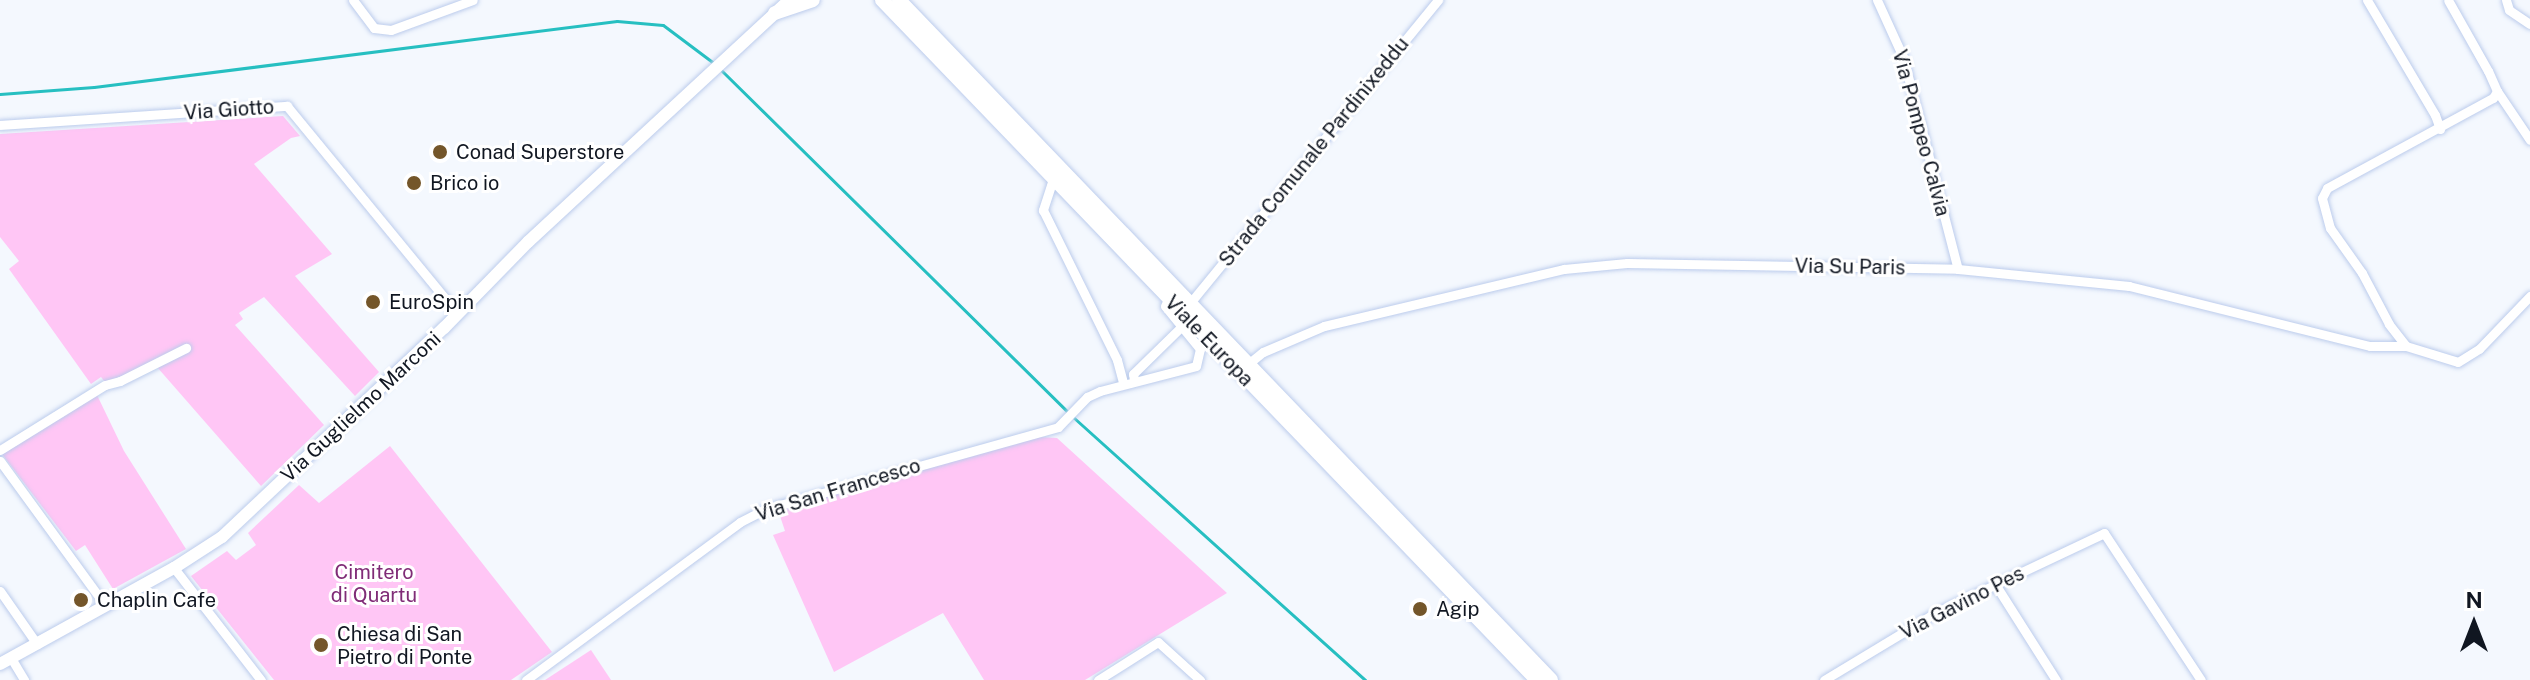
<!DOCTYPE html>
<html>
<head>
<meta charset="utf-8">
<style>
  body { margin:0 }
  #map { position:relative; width:2530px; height:680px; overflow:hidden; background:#f4f8fe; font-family:"Public Sans",sans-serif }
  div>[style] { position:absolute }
  .green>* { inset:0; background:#ffc6f5 }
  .stream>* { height:3px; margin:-1.5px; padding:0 1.5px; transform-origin:1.5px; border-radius:1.5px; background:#26bfc1 }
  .roads { filter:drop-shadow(0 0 2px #bcccec) drop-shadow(0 0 2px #bcccec) }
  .minor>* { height:9px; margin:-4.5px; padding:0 4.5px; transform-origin:4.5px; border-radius:4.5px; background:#fff }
  .secondary>* { height:12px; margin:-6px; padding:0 6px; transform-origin:6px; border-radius:6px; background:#fff }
  .primary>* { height:14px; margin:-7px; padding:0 7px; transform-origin:7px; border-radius:7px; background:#fff }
  .dots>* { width:22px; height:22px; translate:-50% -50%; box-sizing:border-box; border:4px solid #fff; border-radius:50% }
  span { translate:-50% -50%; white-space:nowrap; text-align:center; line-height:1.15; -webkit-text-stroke:6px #fff; paint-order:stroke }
  .street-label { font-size:20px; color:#101621 }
  .poi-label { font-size:20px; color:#101621 }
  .left { translate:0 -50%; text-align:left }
  .park-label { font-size:20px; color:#802c77 }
  .north { position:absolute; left:2434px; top:584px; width:80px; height:80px; -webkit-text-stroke:6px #fff; paint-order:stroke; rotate:0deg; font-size:22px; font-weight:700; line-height:32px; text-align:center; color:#101621 }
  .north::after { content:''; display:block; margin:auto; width:28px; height:36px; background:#101621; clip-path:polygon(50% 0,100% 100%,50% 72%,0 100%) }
</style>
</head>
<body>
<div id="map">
  <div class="green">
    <div style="clip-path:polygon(283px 116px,300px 136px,291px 138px,254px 164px,332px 254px,295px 276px,379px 372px,355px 396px,264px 297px,239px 313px,243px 319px,235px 325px,324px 425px,261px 486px,157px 367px,121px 386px,109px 387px,101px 377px,91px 384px,9px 269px,19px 261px,0 237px,0 134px)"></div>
    <div style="clip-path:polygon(97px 395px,124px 451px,186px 549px,113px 589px,85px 545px,76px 551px,2px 454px)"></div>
    <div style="clip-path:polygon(1039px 437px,1057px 438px,1227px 593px,1085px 680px,984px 680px,943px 613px,834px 672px,773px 535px,785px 531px,778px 510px)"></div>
    <div style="clip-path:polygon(390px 446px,552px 652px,511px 680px,274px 680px,191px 576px,227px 551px,236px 560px,256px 545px,248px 533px,299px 485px,319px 503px)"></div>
    <div style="clip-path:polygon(591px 650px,611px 680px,545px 680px)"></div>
  </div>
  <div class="stream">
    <div style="left:720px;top:69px;width:489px;rotate:44.6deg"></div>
    <div style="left:0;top:94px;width:94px;rotate:-4.3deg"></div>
    <div style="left:94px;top:87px;width:527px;rotate:-7.19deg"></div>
    <div style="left:617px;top:21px;width:46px;rotate:5deg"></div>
    <div style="left:663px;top:25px;width:65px;rotate:36.9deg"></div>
    <div style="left:1073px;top:417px;width:393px;rotate:42deg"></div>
  </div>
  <div class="roads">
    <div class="minor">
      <div style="left:353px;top:0;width:35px;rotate:53deg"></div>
      <div style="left:374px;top:28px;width:17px;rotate:7deg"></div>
      <div style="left:391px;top:30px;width:87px;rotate:-20.1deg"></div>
      <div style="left:1877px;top:0;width:63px;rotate:65.5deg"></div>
      <div style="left:1903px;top:57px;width:219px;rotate:75.5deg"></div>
      <div style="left:2367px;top:0;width:134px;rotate:59.4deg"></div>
      <div style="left:2435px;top:115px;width:15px;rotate:70deg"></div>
      <div style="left:2506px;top:0;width:10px;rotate:73deg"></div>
      <div style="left:2509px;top:10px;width:25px;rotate:34deg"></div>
      <div style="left:2497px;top:91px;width:59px;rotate:56deg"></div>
      <div style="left:0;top:125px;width:288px;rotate:-3.8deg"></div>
      <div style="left:287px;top:106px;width:268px;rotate:50.6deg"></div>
      <div style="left:1053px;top:179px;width:33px;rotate:108deg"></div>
      <div style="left:1043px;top:210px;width:167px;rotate:63.7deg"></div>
      <div style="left:1117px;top:360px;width:24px;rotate:75deg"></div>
      <div style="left:1190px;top:303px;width:392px;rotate:-50.7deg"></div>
      <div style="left:2406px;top:346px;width:28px;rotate:-128deg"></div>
      <div style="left:2389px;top:324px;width:58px;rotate:-117.9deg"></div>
      <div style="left:2362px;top:273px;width:55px;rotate:-125.4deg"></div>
      <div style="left:2330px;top:228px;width:31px;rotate:-105deg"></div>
      <div style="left:2322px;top:198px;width:11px;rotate:-63deg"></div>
      <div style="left:2327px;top:188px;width:189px;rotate:-28.5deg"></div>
      <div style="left:2493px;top:98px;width:8px;rotate:-60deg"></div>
      <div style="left:2497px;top:91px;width:22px;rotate:-114deg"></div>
      <div style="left:2488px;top:71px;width:81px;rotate:-119.4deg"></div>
      <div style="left:1248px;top:364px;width:19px;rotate:-39deg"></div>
      <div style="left:1263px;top:352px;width:66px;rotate:-23.1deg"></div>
      <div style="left:1324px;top:326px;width:247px;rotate:-13.4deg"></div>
      <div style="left:1564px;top:269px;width:63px;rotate:-5.4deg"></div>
      <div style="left:1627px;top:263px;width:331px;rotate:1deg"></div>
      <div style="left:1958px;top:269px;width:172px;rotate:5.7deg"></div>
      <div style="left:2129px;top:286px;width:248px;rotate:14deg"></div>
      <div style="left:2370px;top:346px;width:36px"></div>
      <div style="left:2406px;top:346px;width:54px;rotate:17.1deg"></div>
      <div style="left:2458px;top:362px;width:25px;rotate:-32deg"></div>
      <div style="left:2479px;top:349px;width:74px;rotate:-46.1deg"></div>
      <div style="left:1134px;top:380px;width:6px;rotate:-99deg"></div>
      <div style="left:1133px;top:374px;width:67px;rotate:-44.4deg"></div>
      <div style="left:0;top:450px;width:123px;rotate:-31.8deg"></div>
      <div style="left:105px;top:385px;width:16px;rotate:-15deg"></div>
      <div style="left:120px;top:381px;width:74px;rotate:-26.6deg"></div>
      <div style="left:0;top:461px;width:178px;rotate:53.9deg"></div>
      <div style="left:174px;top:568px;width:142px;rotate:52.2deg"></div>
      <div style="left:1995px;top:584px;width:114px;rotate:57.6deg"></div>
      <div style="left:0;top:591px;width:65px;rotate:55.1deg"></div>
      <div style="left:11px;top:658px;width:26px;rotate:59deg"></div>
      <div style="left:526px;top:680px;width:266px;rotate:-36.4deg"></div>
      <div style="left:740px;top:522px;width:28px;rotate:-27deg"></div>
      <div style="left:765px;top:509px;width:304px;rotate:-15.6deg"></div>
      <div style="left:1058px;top:427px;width:42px;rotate:-46deg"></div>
      <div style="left:1087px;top:397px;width:14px;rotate:-25deg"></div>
      <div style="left:1100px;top:391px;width:99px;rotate:-14.6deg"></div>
      <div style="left:1196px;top:366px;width:17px;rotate:-77deg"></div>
      <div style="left:1200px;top:349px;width:55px;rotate:-129.1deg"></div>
      <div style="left:1165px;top:306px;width:8px;rotate:-67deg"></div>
      <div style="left:1098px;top:680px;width:71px;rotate:-32.3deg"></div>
      <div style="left:1158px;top:642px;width:57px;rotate:42.1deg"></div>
      <div style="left:1824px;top:680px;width:130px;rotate:-31.1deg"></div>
      <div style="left:1935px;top:613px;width:187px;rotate:-25.3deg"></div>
      <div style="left:2104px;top:533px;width:176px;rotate:56.6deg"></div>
    </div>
    <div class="secondary">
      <div style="left:0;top:664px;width:199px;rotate:-28.9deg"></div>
      <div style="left:174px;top:568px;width:57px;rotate:-32.9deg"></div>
      <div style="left:222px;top:537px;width:305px;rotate:-43.3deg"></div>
      <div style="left:444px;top:328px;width:120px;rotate:-45.7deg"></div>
      <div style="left:528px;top:242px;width:356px;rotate:-42.8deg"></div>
    </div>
    <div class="primary">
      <div style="left:882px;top:0;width:944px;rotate:46.07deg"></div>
      <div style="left:899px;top:0;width:942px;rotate:46.2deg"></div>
      <div style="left:775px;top:13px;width:40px;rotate:-18.9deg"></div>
    </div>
  </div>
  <div class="dots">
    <div style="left:440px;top:152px;background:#74562a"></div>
    <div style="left:414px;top:183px;background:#74562a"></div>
    <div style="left:373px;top:302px;background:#74562a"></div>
    <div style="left:81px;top:600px;background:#74562a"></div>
    <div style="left:1420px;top:609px;background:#74562a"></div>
    <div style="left:321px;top:645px;background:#74562a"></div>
  </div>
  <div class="street-label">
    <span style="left:229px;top:110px;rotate:-4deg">Via Giotto</span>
    <span style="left:1921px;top:133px;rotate:75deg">Via Pompeo Calvia</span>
    <span style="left:1314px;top:152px;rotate:-51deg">Strada Comunale Pardinixeddu</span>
    <span style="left:1850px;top:267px;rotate:1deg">Via Su Paris</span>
    <span style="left:1209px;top:341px;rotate:46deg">Viale Europa</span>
    <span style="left:361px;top:407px;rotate:-43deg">Via Guglielmo Marconi</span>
    <span style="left:838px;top:490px;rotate:-17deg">Via San Francesco</span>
    <span style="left:1962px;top:603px;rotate:-27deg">Via Gavino Pes</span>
  </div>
  <div class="poi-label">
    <span class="left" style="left:456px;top:152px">Conad Superstore</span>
    <span class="left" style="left:430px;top:183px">Brico io</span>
    <span class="left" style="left:389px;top:302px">EuroSpin</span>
    <span class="left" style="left:97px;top:600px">Chaplin Cafe</span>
    <span class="left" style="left:1436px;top:609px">Agip</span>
    <span class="left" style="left:337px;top:646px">Chiesa di San<br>Pietro di Ponte</span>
  </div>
  <div class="park-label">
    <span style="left:374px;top:584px">Cimitero<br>di Quartu</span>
  </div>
  <div class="north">N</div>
</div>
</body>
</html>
